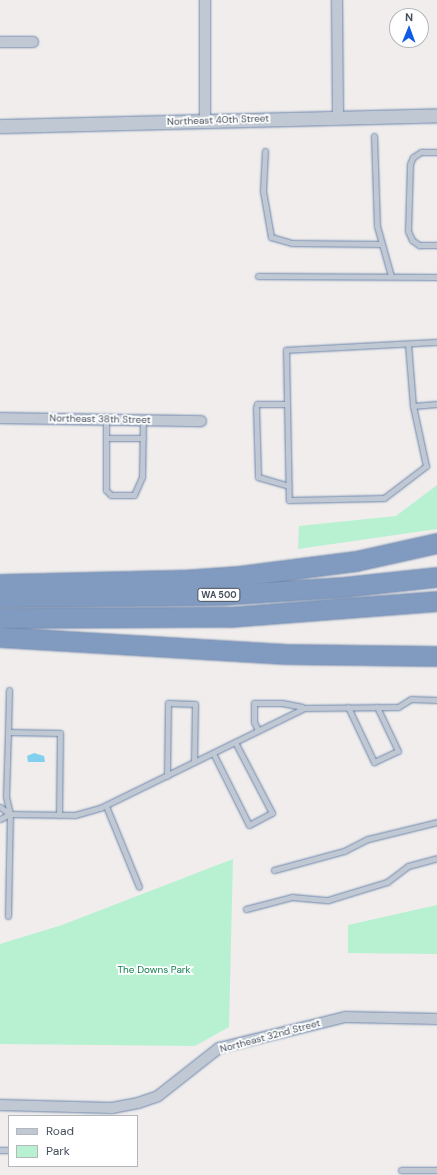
<!DOCTYPE html>
<html>
<head>
<meta charset="utf-8">
<style>
  body { margin:0 }
  #map { position:relative; width:437px; height:1175px; overflow:hidden; background:#f0edec; font-family:"DM Sans",sans-serif }
  div>[style] { position:absolute }
  .green>* { inset:0; background:#b7f1d2 }
  .water>* { inset:0; background:#82d0f0 }
  .roads { filter:drop-shadow(0 0 1px #6c85ab) drop-shadow(0 0 1px #6c85ab) }
  .service>* { height:5px; margin:-2.5px; padding:0 2.5px; transform-origin:2.5px; border-radius:2.5px; background:#bfc8d3 }
  .minor>* { height:10px; margin:-5px; padding:0 5px; transform-origin:5px; border-radius:5px; background:#bfc8d3 }
  .tertiary>* { height:13px; margin:-6.5px; padding:0 6.5px; transform-origin:6.5px; border-radius:6.5px; background:#bfc8d3 }
  .motorway>* { height:19px; margin:-9.5px; padding:0 9.5px; transform-origin:9.5px; border-radius:9.5px; background:#819abf }
  span { translate:-50% -50%; white-space:nowrap; text-align:center; line-height:1.15; -webkit-text-stroke:3.5px #fff; paint-order:stroke }
  .shield-label span { padding:1px 3px; background:#fff; border:1px solid; border-radius:3px; -webkit-text-stroke-width:0 }
  .shield-label { font-size:9px; color:#444e5b; font-weight:700 }
  .street-label { font-size:10px; color:#444e5b }
  .park-label { font-size:10px; color:#118051 }
  .legend { position:absolute; left:8px; top:1115px; width:130px; height:52px; box-sizing:border-box; background:#fff; border:1px solid #b4b8bd; margin:0; padding:5px 7px; list-style:none; font-size:12px; color:#444e5b }
  .legend li { display:flex; align-items:center; gap:8px; height:20px }
  .legend b { width:20px; border:1px solid #b4b8bd }
  .north { position:absolute; left:389px; top:8px; width:40px; height:40px; box-sizing:border-box; background:#fff; border:1px solid #b4b8bd; border-radius:50%; rotate:1deg; font-size:11px; font-weight:700; line-height:16px; text-align:center; color:#444e5b }
  .north::after { content:''; display:block; margin:auto; width:14px; height:18px; background:#0f5ce7; clip-path:polygon(50% 0,100% 100%,50% 72%,0 100%) }
</style>
</head>
<body>
<div id="map">
  <div class="green">
    <div style="clip-path:polygon(437px 485px,437px 529px,298px 549px,299px 526px,396px 516px)"></div>
    <div style="clip-path:polygon(233px 859px,229px 1027px,195px 1046px,0 1044px,0 944px,62px 925px)"></div>
    <div style="clip-path:polygon(437px 905px,437px 954px,348px 953px,348px 925px)"></div>
  </div>
  <div class="water">
    <div style="clip-path:polygon(34px 753px,44px 756px,45px 762px,28px 762px,27px 756px)"></div>
  </div>
  <div class="roads">
    <div class="service">
      <div style="left:374px;top:136px;width:90px;rotate:88.1deg"></div>
      <div style="left:377px;top:226px;width:52px;rotate:74.4deg"></div>
      <div style="left:265px;top:151px;width:40px;rotate:92.9deg"></div>
      <div style="left:263px;top:191px;width:47px;rotate:80.1deg"></div>
      <div style="left:271px;top:237px;width:22px;rotate:16deg"></div>
      <div style="left:292px;top:243px;width:89px;rotate:0.6deg"></div>
      <div style="left:437px;top:152px;width:16px;rotate:180deg"></div>
      <div style="left:421px;top:152px;width:9px;rotate:148deg"></div>
      <div style="left:413px;top:157px;width:8px;rotate:113deg"></div>
      <div style="left:410px;top:164px;width:67px;rotate:91.7deg"></div>
      <div style="left:408px;top:231px;width:10px;rotate:66deg"></div>
      <div style="left:412px;top:240px;width:9px;rotate:36deg"></div>
      <div style="left:419px;top:245px;width:18px"></div>
      <div style="left:258px;top:276px;width:179px;rotate:0.3deg"></div>
      <div style="left:437px;top:342px;width:151px;rotate:177deg"></div>
      <div style="left:286px;top:350px;width:150px;rotate:88.9deg"></div>
      <div style="left:289px;top:500px;width:95px;rotate:-1.2deg"></div>
      <div style="left:384px;top:498px;width:53px;rotate:-37.3deg"></div>
      <div style="left:426px;top:466px;width:61px;rotate:-102.2deg"></div>
      <div style="left:413px;top:406px;width:24px;rotate:-5deg"></div>
      <div style="left:408px;top:344px;width:62px;rotate:85.4deg"></div>
      <div style="left:287px;top:404px;width:30px;rotate:180deg"></div>
      <div style="left:257px;top:404px;width:4px;rotate:104deg"></div>
      <div style="left:256px;top:408px;width:69px;rotate:88.3deg"></div>
      <div style="left:258px;top:477px;width:32px;rotate:16deg"></div>
      <div style="left:106px;top:419px;width:71px;rotate:90deg"></div>
      <div style="left:106px;top:490px;width:7px;rotate:45deg"></div>
      <div style="left:111px;top:495px;width:23px"></div>
      <div style="left:134px;top:495px;width:20px;rotate:-66deg"></div>
      <div style="left:142px;top:477px;width:57px;rotate:-89deg"></div>
      <div style="left:106px;top:438px;width:37px"></div>
      <div style="left:348px;top:707px;width:61px;rotate:64.7deg"></div>
      <div style="left:374px;top:762px;width:26px;rotate:-25deg"></div>
      <div style="left:398px;top:751px;width:49px;rotate:-115.5deg"></div>
      <div style="left:258px;top:730px;width:9px;rotate:-117deg"></div>
      <div style="left:254px;top:722px;width:19px;rotate:-90deg"></div>
      <div style="left:254px;top:703px;width:28px"></div>
      <div style="left:282px;top:703px;width:20px;rotate:11deg"></div>
      <div style="left:8px;top:732px;width:42px;rotate:-88.6deg"></div>
      <div style="left:213px;top:753px;width:80px;rotate:63.4deg"></div>
      <div style="left:249px;top:825px;width:26px;rotate:-28deg"></div>
      <div style="left:272px;top:813px;width:80px;rotate:-117.5deg"></div>
      <div style="left:167px;top:776px;width:73px;rotate:-89.2deg"></div>
      <div style="left:168px;top:703px;width:27px;rotate:2deg"></div>
      <div style="left:195px;top:704px;width:58px;rotate:91deg"></div>
      <div style="left:106px;top:806px;width:87px;rotate:67.8deg"></div>
      <div style="left:0;top:807px;width:12px;rotate:35deg"></div>
      <div style="left:0;top:819px;width:11px;rotate:-27deg"></div>
      <div style="left:10px;top:814px;width:65px;rotate:0.9deg"></div>
      <div style="left:75px;top:815px;width:26px;rotate:-16deg"></div>
      <div style="left:100px;top:808px;width:227px;rotate:-26.1deg"></div>
      <div style="left:304px;top:708px;width:94px;rotate:-0.6deg"></div>
      <div style="left:398px;top:707px;width:15px;rotate:-32deg"></div>
      <div style="left:411px;top:699px;width:26px;rotate:2deg"></div>
      <div style="left:274px;top:870px;width:73px;rotate:-15.2deg"></div>
      <div style="left:344px;top:851px;width:27px;rotate:-27deg"></div>
      <div style="left:368px;top:839px;width:71px;rotate:-13.8deg"></div>
      <div style="left:246px;top:909px;width:48px;rotate:-14.6deg"></div>
      <div style="left:292px;top:897px;width:36px;rotate:5deg"></div>
      <div style="left:328px;top:900px;width:62px;rotate:-17deg"></div>
      <div style="left:387px;top:882px;width:26px;rotate:-37deg"></div>
      <div style="left:408px;top:866px;width:30px;rotate:-15deg"></div>
      <div style="left:8px;top:916px;width:102px;rotate:-88.9deg"></div>
      <div style="left:10px;top:814px;width:18px;rotate:-103deg"></div>
      <div style="left:6px;top:796px;width:64px;rotate:-88.2deg"></div>
      <div style="left:8px;top:732px;width:52px;rotate:1.1deg"></div>
      <div style="left:60px;top:733px;width:82px;rotate:90.7deg"></div>
      <div style="left:0;top:1150px;width:9px"></div>
      <div style="left:401px;top:1170px;width:36px"></div>
    </div>
    <div class="minor">
      <div style="left:205px;top:0;width:121px;rotate:90deg"></div>
      <div style="left:337px;top:0;width:116px;rotate:89.5deg"></div>
      <div style="left:0;top:42px;width:33px"></div>
      <div style="left:0;top:418px;width:201px;rotate:0.9deg"></div>
      <div style="left:0;top:1105px;width:112px;rotate:1.5deg"></div>
      <div style="left:112px;top:1108px;width:26px;rotate:-11deg"></div>
      <div style="left:138px;top:1103px;width:21px;rotate:-19deg"></div>
      <div style="left:158px;top:1096px;width:78px;rotate:-38.2deg"></div>
      <div style="left:219px;top:1048px;width:130px;rotate:-13.8deg"></div>
      <div style="left:345px;top:1017px;width:92px;rotate:1.2deg"></div>
    </div>
    <div class="tertiary">
      <div style="left:0;top:126px;width:437px;rotate:-1.4deg"></div>
    </div>
    <div class="motorway">
      <div style="left:0;top:584px;width:182px;rotate:-1.3deg"></div>
      <div style="left:182px;top:580px;width:57px;rotate:-4deg"></div>
      <div style="left:239px;top:576px;width:118px;rotate:-7.3deg"></div>
      <div style="left:356px;top:561px;width:83px;rotate:-12.5deg"></div>
      <div style="left:0;top:597px;width:220px;rotate:-0.5deg"></div>
      <div style="left:220px;top:595px;width:123px;rotate:-3.7deg"></div>
      <div style="left:343px;top:587px;width:95px;rotate:-6.1deg"></div>
      <div style="left:0;top:618px;width:229px;rotate:-0.3deg"></div>
      <div style="left:229px;top:617px;width:209px;rotate:-4.4deg"></div>
      <div style="left:0;top:637px;width:286px;rotate:3.4deg"></div>
      <div style="left:285px;top:654px;width:152px;rotate:0.8deg"></div>
    </div>
  </div>
  <div class="shield-label">
    <span style="left:219px;top:595px">WA 500</span>
  </div>
  <div class="street-label">
    <span style="left:218px;top:120px;rotate:-2deg">Northeast 40th Street</span>
    <span style="left:100px;top:419px;rotate:1deg">Northeast 38th Street</span>
    <span style="left:270px;top:1036px;rotate:-15deg">Northeast 32nd Street</span>
  </div>
  <div class="park-label">
    <span style="left:154px;top:970px">The Downs Park</span>
  </div>
  <ul class="legend">
  <li><b style="height:5px;background:#bfc8d3"></b>Road</li>
  <li><b style="height:11px;background:#b7f1d2"></b>Park</li>
  </ul>
  <div class="north">N</div>
</div>
</body>
</html>
